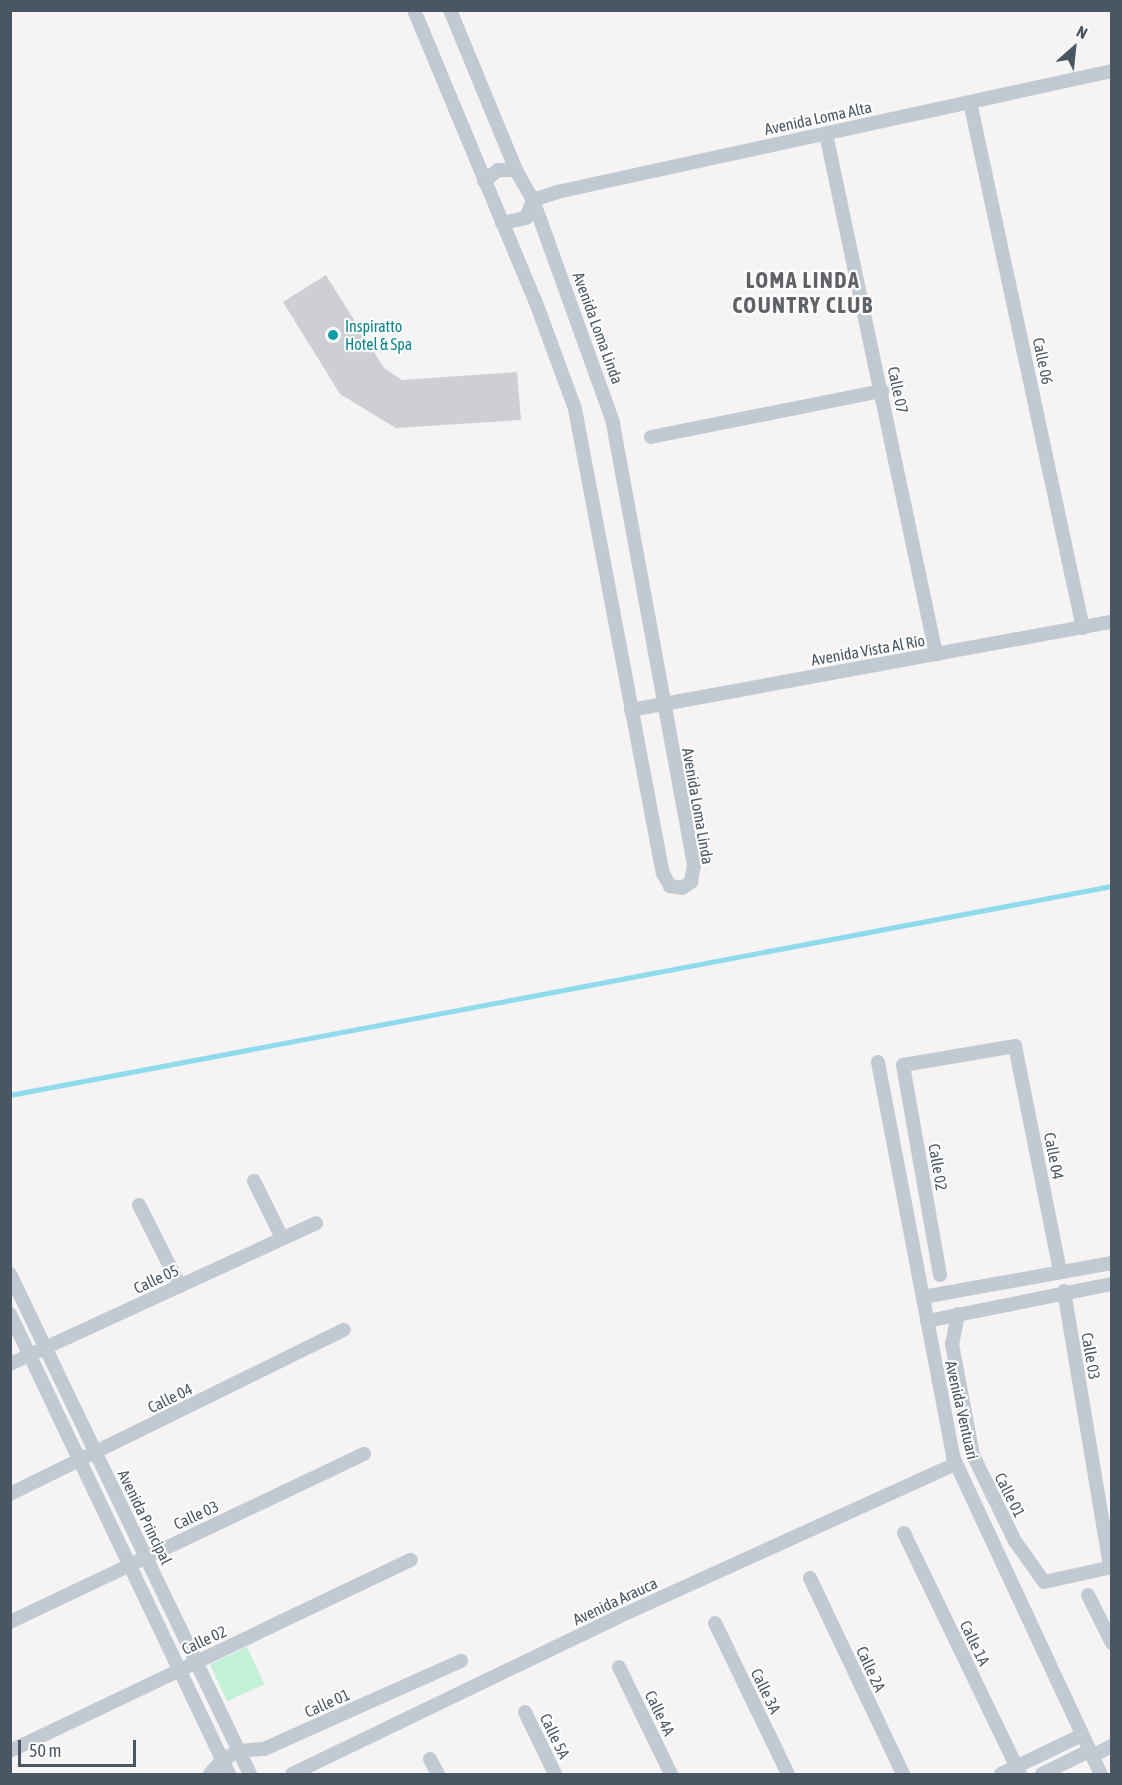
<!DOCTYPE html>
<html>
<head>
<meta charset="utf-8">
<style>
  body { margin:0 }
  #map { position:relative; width:1122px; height:1785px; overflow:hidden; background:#f5f3f3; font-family:"Asap Condensed",sans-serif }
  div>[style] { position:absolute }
  .green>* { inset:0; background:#c3f1d5; transform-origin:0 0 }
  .stream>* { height:4.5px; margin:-2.25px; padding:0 2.25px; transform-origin:2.25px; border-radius:2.25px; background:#90daee }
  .building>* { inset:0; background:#cdcfd5 }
  .street>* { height:14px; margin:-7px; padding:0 7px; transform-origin:7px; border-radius:7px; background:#c1cad2 }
  .dots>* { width:16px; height:16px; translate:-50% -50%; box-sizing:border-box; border:3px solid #fff; border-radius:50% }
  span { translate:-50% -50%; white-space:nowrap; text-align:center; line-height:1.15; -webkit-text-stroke:4.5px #fff; paint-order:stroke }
  .street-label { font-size:16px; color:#4a5661 }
  .culture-label { font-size:16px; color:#0d838f }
  .left { translate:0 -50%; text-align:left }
  .district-label { font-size:22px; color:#5f6368; font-weight:700; letter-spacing:1.5px }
  .frame { position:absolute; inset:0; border:12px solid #4a5661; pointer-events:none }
  .north { position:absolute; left:1044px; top:18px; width:60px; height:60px; -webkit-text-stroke:4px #fff; paint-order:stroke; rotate:27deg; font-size:16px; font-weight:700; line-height:24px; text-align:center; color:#4a5661 }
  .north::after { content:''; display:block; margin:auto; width:21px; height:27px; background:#4a5661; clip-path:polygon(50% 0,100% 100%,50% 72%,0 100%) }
  .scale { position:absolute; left:18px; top:1740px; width:118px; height:27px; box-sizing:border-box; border:3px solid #4a5661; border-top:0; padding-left:8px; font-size:18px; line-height:21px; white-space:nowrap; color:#4a5661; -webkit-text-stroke:4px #fff; paint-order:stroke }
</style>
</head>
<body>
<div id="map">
  <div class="green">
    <div style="left:247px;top:1647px;width:41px;height:41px;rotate:65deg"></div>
  </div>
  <div class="stream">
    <div style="left:10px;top:1095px;width:1122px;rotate:-10.74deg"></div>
  </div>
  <div class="building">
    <div style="clip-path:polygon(326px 275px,384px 368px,402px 380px,517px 372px,521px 420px,396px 428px,340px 394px,283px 302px)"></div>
  </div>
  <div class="street">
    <div style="left:414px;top:10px;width:314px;rotate:67.4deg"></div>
    <div style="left:535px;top:300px;width:116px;rotate:69.8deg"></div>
    <div style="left:575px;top:409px;width:472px;rotate:79.3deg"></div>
    <div style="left:663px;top:873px;width:15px;rotate:62deg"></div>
    <div style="left:670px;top:886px;width:12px;rotate:9deg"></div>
    <div style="left:682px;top:888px;width:11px;rotate:-34deg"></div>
    <div style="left:691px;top:882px;width:17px;rotate:-80deg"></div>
    <div style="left:694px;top:865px;width:450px;rotate:-100.4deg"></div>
    <div style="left:613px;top:422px;width:236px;rotate:-109.8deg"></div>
    <div style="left:533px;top:200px;width:34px;rotate:-120deg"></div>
    <div style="left:516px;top:170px;width:173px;rotate:-112.4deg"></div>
    <div style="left:970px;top:102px;width:538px;rotate:77.88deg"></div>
    <div style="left:826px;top:134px;width:532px;rotate:78.06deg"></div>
    <div style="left:484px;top:181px;width:18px;rotate:-38deg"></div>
    <div style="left:498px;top:170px;width:18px"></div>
    <div style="left:502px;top:223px;width:25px;rotate:-12deg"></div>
    <div style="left:526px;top:218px;width:19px;rotate:-69deg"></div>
    <div style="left:533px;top:200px;width:25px;rotate:-18deg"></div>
    <div style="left:557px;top:192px;width:568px;rotate:-12.3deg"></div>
    <div style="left:651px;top:437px;width:236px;rotate:-11.3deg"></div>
    <div style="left:631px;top:710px;width:489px;rotate:-10.4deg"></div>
    <div style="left:878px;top:1062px;width:402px;rotate:79.2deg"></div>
    <div style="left:953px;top:1457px;width:350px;rotate:65deg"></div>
    <div style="left:254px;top:1181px;width:64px;rotate:63.8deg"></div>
    <div style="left:139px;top:1205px;width:91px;rotate:63.2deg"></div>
    <div style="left:10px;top:1274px;width:555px;rotate:64.36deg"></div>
    <div style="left:940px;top:1275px;width:213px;rotate:-100deg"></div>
    <div style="left:903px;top:1065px;width:114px;rotate:-9.6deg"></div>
    <div style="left:1015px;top:1046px;width:230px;rotate:78.7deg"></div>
    <div style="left:1064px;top:1291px;width:280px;rotate:80.5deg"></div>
    <div style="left:923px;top:1297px;width:192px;rotate:-10.2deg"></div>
    <div style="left:10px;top:1314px;width:509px;rotate:64.54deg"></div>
    <div style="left:958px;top:1314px;width:31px;rotate:101deg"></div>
    <div style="left:952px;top:1344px;width:113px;rotate:79.3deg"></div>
    <div style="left:973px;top:1455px;width:96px;rotate:64deg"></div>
    <div style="left:1015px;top:1541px;width:50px;rotate:54.7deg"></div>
    <div style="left:1044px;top:1582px;width:70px;rotate:-12.4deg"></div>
    <div style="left:927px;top:1321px;width:189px;rotate:-11.3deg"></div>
    <div style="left:10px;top:1364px;width:337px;rotate:-24.7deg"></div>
    <div style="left:10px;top:1494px;width:372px;rotate:-26.2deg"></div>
    <div style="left:904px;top:1533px;width:267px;rotate:64.3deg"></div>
    <div style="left:810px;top:1578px;width:217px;rotate:64.6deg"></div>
    <div style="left:1088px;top:1595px;width:54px;rotate:63.4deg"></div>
    <div style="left:10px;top:1622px;width:392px;rotate:-25.4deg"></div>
    <div style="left:715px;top:1623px;width:168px;rotate:64.2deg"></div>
    <div style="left:619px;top:1667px;width:119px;rotate:64.1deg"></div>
    <div style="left:525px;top:1712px;width:69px;rotate:64.2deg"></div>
    <div style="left:10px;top:1751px;width:444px;rotate:-25.5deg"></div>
    <div style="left:1092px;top:1756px;width:22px;rotate:-27deg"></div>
    <div style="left:430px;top:1759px;width:17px;rotate:62deg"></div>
    <div style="left:210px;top:1774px;width:18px;rotate:-49deg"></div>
    <div style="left:222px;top:1760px;width:19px;rotate:-28deg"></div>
    <div style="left:239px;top:1751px;width:25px;rotate:-5deg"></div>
    <div style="left:264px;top:1749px;width:216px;rotate:-24.1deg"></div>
    <div style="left:292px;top:1774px;width:360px;rotate:-25.7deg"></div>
    <div style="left:616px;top:1618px;width:373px;rotate:-24.4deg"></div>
    <div style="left:1001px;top:1774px;width:90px;rotate:-25.7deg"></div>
    <div style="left:1042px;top:1774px;width:52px;rotate:-26.1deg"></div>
  </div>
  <div class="dots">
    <div style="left:333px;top:335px;background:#0f9aa8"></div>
  </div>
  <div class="street-label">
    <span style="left:818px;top:118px;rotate:-12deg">Avenida Loma Alta</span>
    <span style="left:598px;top:328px;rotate:70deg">Avenida Loma Linda</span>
    <span style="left:1043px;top:361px;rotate:78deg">Calle 06</span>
    <span style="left:898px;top:390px;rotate:78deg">Calle 07</span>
    <span style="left:868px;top:650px;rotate:-10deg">Avenida Vista Al Río</span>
    <span style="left:698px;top:806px;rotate:80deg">Avenida Loma Linda</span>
    <span style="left:1054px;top:1156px;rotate:79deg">Calle 04</span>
    <span style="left:938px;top:1167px;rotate:80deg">Calle 02</span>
    <span style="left:156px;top:1279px;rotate:-25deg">Calle 05</span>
    <span style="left:1091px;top:1356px;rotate:80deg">Calle 03</span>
    <span style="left:170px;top:1398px;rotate:-26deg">Calle 04</span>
    <span style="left:962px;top:1410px;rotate:77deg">Avenida Ventuari</span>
    <span style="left:1010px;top:1495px;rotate:63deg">Calle 01</span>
    <span style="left:196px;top:1515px;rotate:-25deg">Calle 03</span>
    <span style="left:145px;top:1517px;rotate:64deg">Avenida Principal</span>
    <span style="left:615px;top:1601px;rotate:-25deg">Avenida Arauca</span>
    <span style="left:204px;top:1640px;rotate:-25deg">Calle 02</span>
    <span style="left:975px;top:1643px;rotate:64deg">Calle 1A</span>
    <span style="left:871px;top:1669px;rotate:65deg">Calle 2A</span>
    <span style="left:766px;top:1691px;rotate:64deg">Calle 3A</span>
    <span style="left:327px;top:1703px;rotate:-24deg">Calle 01</span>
    <span style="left:660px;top:1713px;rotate:64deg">Calle 4A</span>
    <span style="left:555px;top:1736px;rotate:64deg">Calle 5A</span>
  </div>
  <div class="culture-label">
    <span class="left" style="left:345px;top:335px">Inspiratto<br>Hotel &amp; Spa</span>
  </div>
  <div class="district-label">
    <span style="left:803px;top:293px">LOMA LINDA<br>COUNTRY CLUB</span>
  </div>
  <div class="frame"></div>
  <div class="north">N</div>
  <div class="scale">50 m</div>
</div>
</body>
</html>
